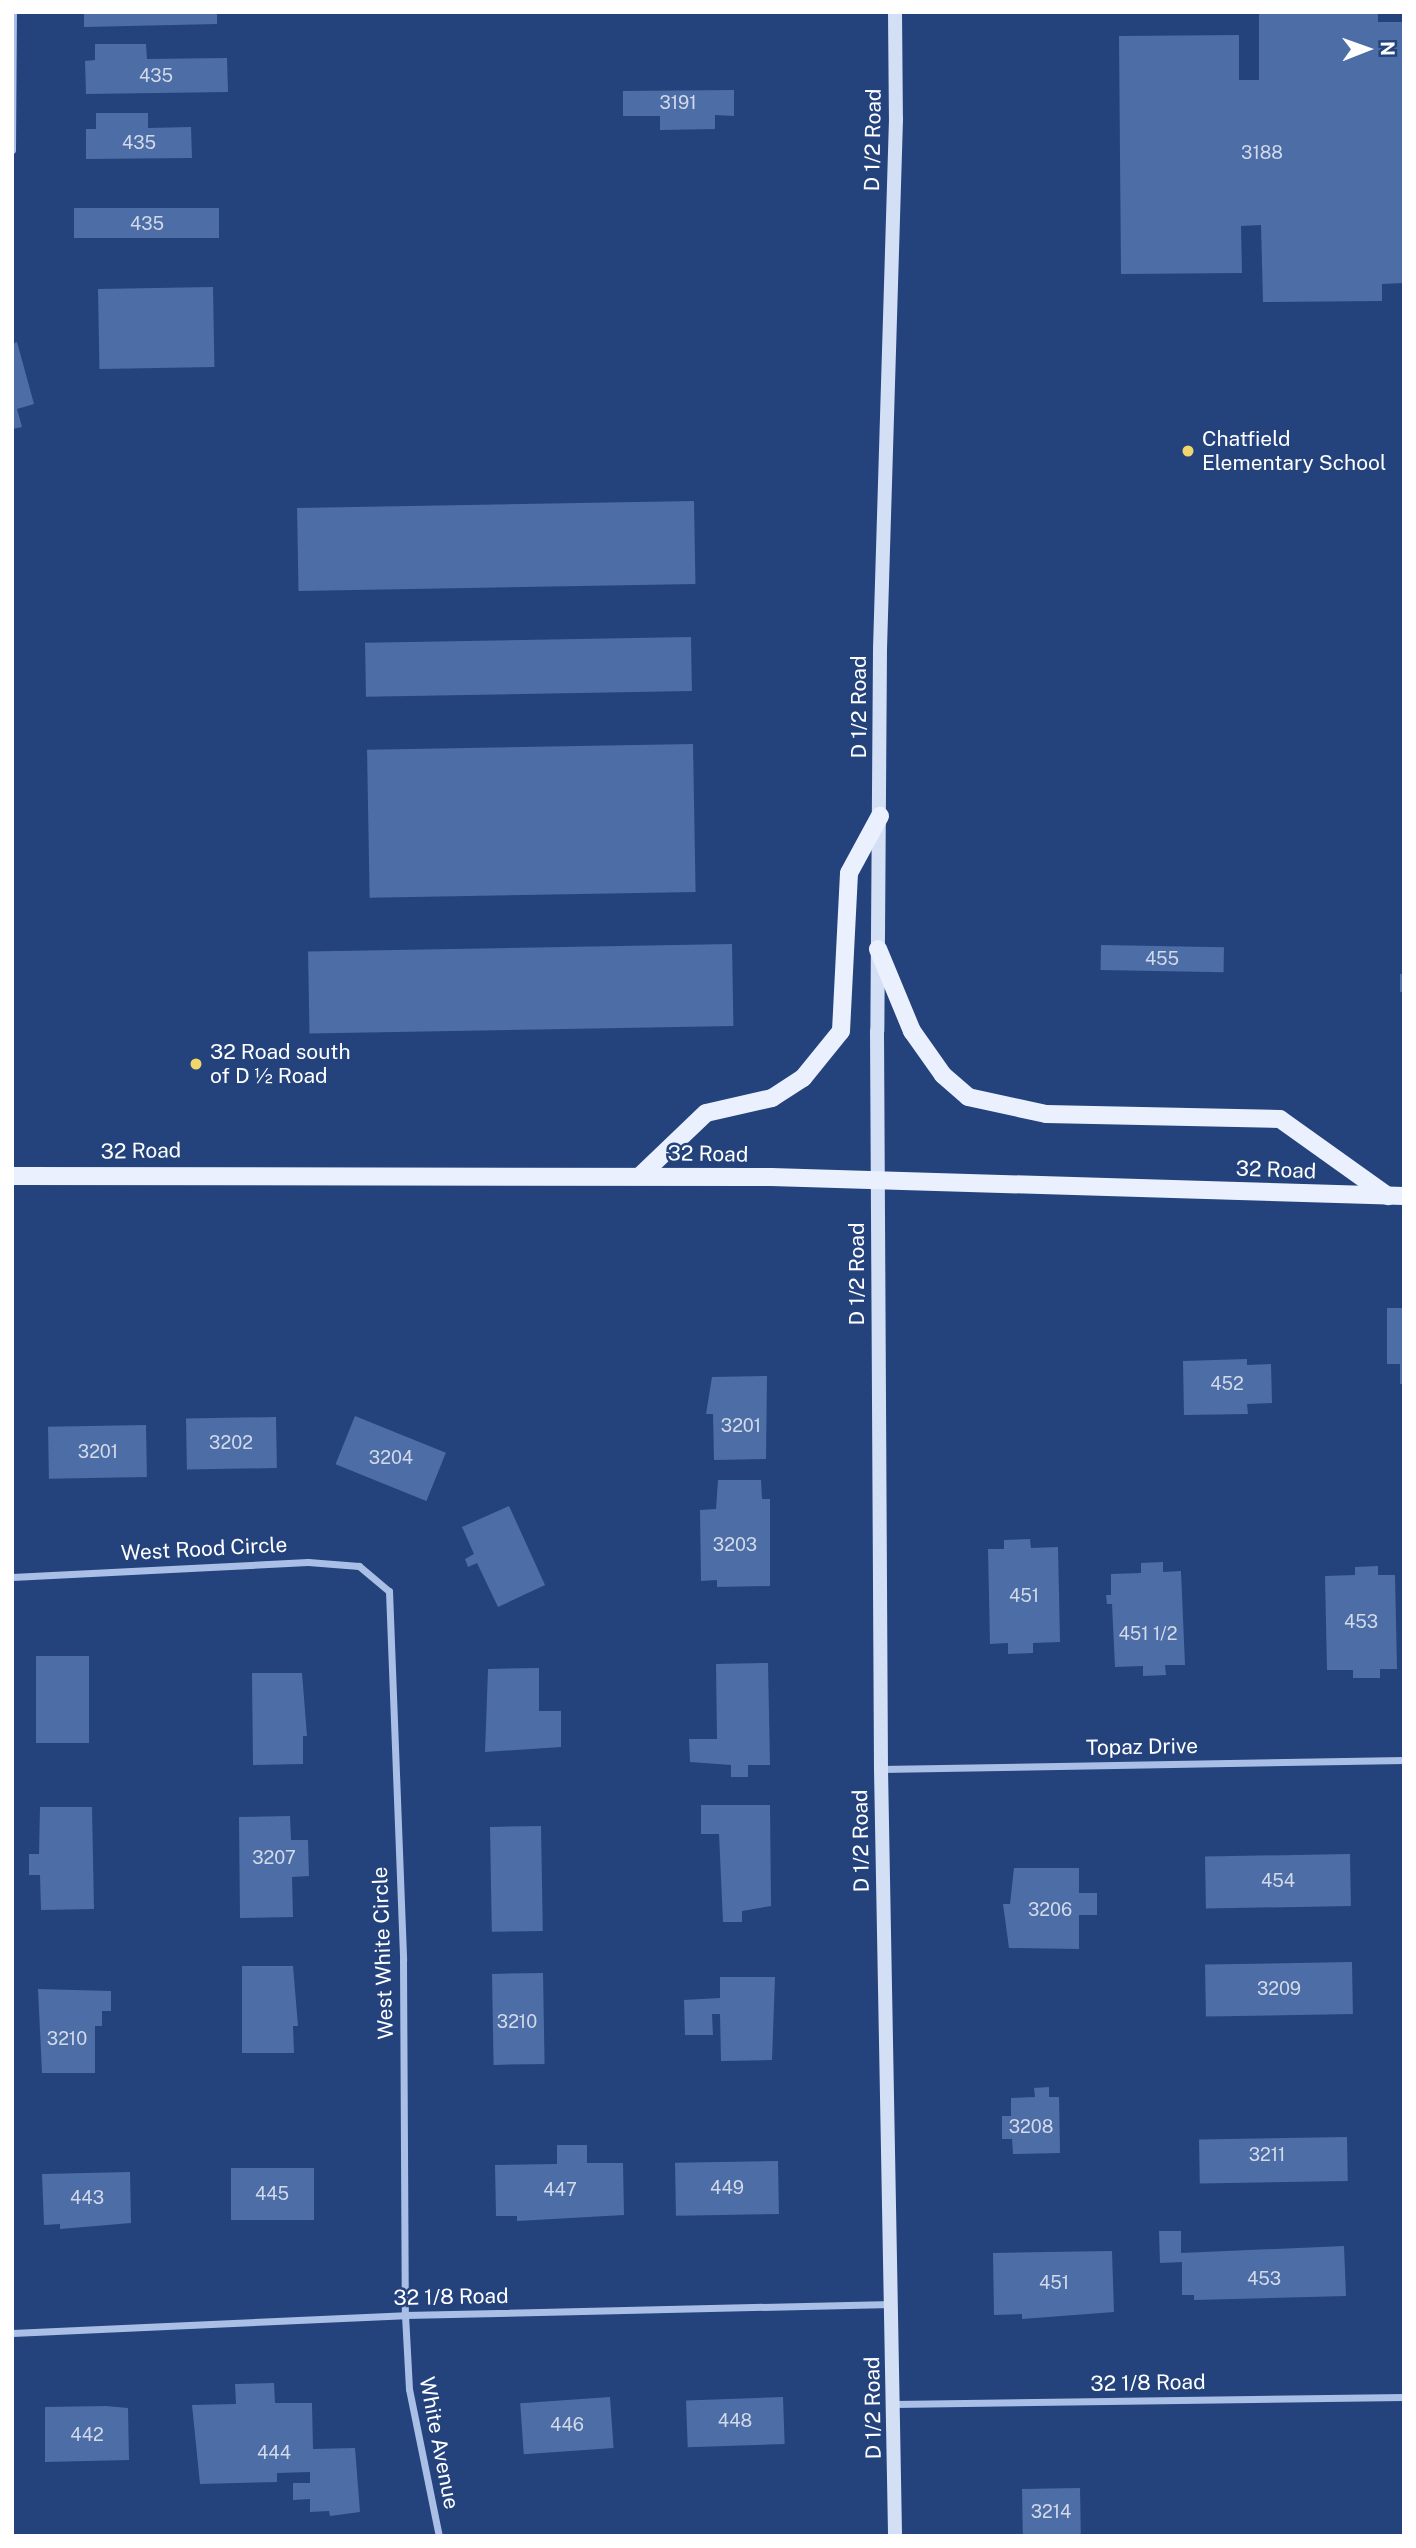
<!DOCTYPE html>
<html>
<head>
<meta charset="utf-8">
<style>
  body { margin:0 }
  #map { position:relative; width:1416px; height:2548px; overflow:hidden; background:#24437d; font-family:"Public Sans",sans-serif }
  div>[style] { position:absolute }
  .building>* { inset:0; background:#4d6da6; transform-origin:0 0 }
  .minor>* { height:7px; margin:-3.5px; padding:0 3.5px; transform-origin:3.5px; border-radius:3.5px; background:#a9bfe5 }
  .secondary>* { height:14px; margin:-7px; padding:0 7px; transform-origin:7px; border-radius:7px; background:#d3dff5 }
  .primary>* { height:18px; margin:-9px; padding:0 9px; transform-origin:9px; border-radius:9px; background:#eaf0fd }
  .dots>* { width:19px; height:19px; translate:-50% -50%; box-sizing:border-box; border:4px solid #24437d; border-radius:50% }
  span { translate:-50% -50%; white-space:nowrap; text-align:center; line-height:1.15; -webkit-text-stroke:5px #24437d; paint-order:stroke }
  .number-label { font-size:18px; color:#d2dae9 }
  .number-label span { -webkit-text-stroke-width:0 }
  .street-label { font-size:21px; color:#fff }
  .poi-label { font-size:21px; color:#fff }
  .left { translate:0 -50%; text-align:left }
  .frame { position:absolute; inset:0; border:14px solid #fff; pointer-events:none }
  .north { position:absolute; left:1332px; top:14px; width:70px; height:70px; -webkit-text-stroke:5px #24437d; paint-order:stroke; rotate:89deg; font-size:19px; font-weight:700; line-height:28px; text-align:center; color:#fff }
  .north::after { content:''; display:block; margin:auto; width:24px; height:32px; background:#fff; clip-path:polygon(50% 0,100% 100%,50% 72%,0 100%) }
</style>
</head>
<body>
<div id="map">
  <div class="building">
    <div style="clip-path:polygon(84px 12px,217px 12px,217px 24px,84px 27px)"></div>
    <div style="clip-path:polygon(1259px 12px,1378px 12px,1378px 22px,1404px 22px,1404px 283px,1382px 284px,1382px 301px,1263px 302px,1261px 225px,1241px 226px,1242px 273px,1121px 274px,1119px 36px,1239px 35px,1239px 80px,1259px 80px)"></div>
    <div style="clip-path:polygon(95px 44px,146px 44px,147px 59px,227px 58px,228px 92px,86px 94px,85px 61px,95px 60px)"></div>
    <div style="clip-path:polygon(734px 90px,734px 116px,715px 115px,715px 129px,660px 130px,660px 116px,623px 116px,623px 91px)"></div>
    <div style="clip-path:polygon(96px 113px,148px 113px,148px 128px,191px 127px,192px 158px,86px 159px,86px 129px,96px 129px)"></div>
    <div style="left:219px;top:208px;width:30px;height:145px;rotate:90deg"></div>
    <div style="left:213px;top:287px;width:80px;height:115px;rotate:89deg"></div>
    <div style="clip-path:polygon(17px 342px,34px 404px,17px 409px,22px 427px,12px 429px,12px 344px)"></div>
    <div style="left:694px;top:501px;width:83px;height:397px;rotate:89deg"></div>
    <div style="left:691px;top:637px;width:54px;height:326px;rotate:89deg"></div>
    <div style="left:693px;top:744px;width:148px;height:326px;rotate:89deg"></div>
    <div style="left:732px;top:944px;width:82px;height:424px;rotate:89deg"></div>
    <div style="left:1101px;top:945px;width:123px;height:25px;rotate:1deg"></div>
    <div style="left:1400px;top:974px;width:4px;height:18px"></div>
    <div style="clip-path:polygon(1387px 1308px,1404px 1308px,1404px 1384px,1400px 1384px,1400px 1364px,1387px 1364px)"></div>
    <div style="clip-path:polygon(1247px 1359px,1247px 1365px,1271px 1364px,1272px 1403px,1247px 1404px,1248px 1414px,1184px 1415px,1183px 1361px)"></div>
    <div style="clip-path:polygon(767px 1376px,766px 1459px,714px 1460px,713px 1414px,706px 1414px,712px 1377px)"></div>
    <div style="left:355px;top:1416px;width:98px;height:52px;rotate:22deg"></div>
    <div style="left:276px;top:1417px;width:51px;height:90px;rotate:89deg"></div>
    <div style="left:146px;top:1425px;width:52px;height:98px;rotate:89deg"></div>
    <div style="clip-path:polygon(718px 1480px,761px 1480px,762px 1499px,770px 1499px,770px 1586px,717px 1587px,717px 1580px,701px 1581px,700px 1510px,716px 1509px)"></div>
    <div style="clip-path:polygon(509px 1506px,545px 1585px,498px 1607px,477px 1563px,468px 1567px,465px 1559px,474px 1554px,462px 1527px)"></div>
    <div style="clip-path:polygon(1030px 1539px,1031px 1548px,1058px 1547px,1060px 1642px,1033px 1643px,1033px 1653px,1008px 1654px,1008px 1643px,990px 1644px,988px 1549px,1004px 1549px,1004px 1540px)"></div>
    <div style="clip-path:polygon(1163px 1562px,1163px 1572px,1181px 1571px,1185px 1665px,1165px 1665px,1166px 1675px,1143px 1676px,1143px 1666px,1115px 1667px,1112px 1604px,1107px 1604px,1106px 1595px,1111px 1595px,1111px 1574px,1141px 1573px,1141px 1563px)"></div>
    <div style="clip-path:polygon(1378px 1566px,1378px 1575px,1395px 1575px,1397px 1669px,1380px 1669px,1380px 1678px,1353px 1678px,1353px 1670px,1327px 1670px,1325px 1576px,1355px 1575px,1355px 1567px)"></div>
    <div style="left:36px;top:1656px;width:53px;height:87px"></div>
    <div style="clip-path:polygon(768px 1663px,770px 1765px,748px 1765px,748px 1777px,731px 1777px,731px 1765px,690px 1762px,689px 1739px,717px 1739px,716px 1664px)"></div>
    <div style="clip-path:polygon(539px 1668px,539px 1711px,561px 1711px,561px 1747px,485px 1752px,488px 1669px)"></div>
    <div style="clip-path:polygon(252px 1673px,302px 1673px,307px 1736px,303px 1736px,303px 1764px,253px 1765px)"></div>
    <div style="clip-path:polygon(701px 1805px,770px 1805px,771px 1906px,742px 1911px,742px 1922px,723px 1922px,719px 1834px,701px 1834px)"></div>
    <div style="clip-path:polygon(40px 1807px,92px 1807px,94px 1909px,41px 1910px,40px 1875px,29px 1875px,29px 1854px,39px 1854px)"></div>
    <div style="clip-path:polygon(290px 1816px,291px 1840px,308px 1840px,309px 1876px,292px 1877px,293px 1917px,240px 1918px,239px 1817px)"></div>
    <div style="left:541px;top:1826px;width:105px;height:51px;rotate:89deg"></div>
    <div style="left:1350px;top:1854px;width:52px;height:145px;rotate:89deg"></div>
    <div style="clip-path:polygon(1014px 1868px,1079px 1868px,1079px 1893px,1097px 1893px,1097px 1915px,1079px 1915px,1079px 1949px,1009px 1948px,1003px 1904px,1010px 1904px)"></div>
    <div style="left:1352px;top:1962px;width:52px;height:147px;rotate:89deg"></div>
    <div style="clip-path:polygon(242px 1966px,293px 1966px,298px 2026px,293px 2026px,294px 2053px,242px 2053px)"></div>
    <div style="left:543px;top:1973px;width:91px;height:51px;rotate:89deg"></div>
    <div style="clip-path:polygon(720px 1977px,775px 1977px,772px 2060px,721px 2061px,720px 2014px,712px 2014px,713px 2035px,685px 2035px,684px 2000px,720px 1998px)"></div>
    <div style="clip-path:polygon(38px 1989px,111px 1991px,111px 2011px,102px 2011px,102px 2026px,95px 2026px,95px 2073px,42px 2073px)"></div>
    <div style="clip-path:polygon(1049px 2087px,1049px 2097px,1059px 2097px,1060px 2153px,1013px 2154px,1012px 2139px,1002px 2139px,1002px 2116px,1011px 2116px,1011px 2098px,1035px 2097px,1034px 2088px)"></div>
    <div style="left:1347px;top:2137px;width:44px;height:148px;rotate:89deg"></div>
    <div style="clip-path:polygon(557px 2145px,587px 2145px,587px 2163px,623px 2163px,624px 2215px,517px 2221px,517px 2216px,496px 2216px,495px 2165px,557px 2164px)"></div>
    <div style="left:778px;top:2161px;width:53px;height:103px;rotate:89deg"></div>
    <div style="left:231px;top:2168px;width:83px;height:52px"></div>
    <div style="clip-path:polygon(130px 2172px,131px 2223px,60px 2229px,60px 2224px,44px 2225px,42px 2174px)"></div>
    <div style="clip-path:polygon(1159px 2231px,1181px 2231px,1181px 2253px,1344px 2246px,1346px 2296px,1194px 2300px,1194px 2295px,1182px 2295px,1182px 2262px,1160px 2263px)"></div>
    <div style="clip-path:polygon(1112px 2251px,1114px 2312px,1022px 2319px,1022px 2314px,994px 2315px,993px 2253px)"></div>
    <div style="clip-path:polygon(274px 2383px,275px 2403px,312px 2403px,313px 2449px,355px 2448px,360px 2512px,330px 2516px,329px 2511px,310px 2512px,310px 2499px,293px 2500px,293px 2483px,310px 2483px,310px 2472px,277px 2473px,277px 2482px,200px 2484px,192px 2405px,236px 2404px,235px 2384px)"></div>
    <div style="left:610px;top:2397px;width:51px;height:90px;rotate:86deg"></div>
    <div style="left:783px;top:2397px;width:47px;height:97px;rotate:88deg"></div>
    <div style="clip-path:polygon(106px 2406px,128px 2408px,129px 2460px,45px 2462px,45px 2407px)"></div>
    <div style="left:1080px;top:2488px;width:48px;height:58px;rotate:89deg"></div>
  </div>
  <div class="minor">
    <div style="left:12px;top:150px;width:138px;rotate:-89.6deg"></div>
    <div style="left:12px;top:1577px;width:296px;rotate:-2.9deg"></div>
    <div style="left:308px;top:1562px;width:51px;rotate:4.5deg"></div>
    <div style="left:359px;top:1566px;width:39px;rotate:40deg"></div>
    <div style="left:389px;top:1591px;width:369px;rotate:87.8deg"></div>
    <div style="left:403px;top:1960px;width:355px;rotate:89.7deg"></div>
    <div style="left:405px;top:2315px;width:74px;rotate:86.9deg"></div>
    <div style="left:409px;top:2389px;width:150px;rotate:78.5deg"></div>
    <div style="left:881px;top:1769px;width:523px;rotate:-0.99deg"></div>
    <div style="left:12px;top:2333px;width:393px;rotate:-2.6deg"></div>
    <div style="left:405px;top:2315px;width:487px;rotate:-1.3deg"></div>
    <div style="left:894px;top:2404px;width:510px;rotate:-0.79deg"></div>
  </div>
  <div class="secondary">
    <div style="left:895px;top:12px;width:107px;rotate:89.5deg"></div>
    <div style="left:896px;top:119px;width:530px;rotate:91.73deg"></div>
    <div style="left:880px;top:649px;width:382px;rotate:90.4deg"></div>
    <div style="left:877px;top:1031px;width:738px;rotate:89.69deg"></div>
    <div style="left:881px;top:1769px;width:767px;rotate:88.95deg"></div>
  </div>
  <div class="primary">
    <div style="left:878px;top:949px;width:89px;rotate:67.5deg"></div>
    <div style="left:912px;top:1031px;width:54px;rotate:54.8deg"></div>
    <div style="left:943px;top:1075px;width:33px;rotate:41deg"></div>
    <div style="left:968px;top:1097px;width:80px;rotate:12.3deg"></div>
    <div style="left:1046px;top:1114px;width:234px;rotate:1.2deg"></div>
    <div style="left:1280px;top:1119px;width:133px;rotate:35.5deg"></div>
    <div style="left:12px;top:1176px;width:759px;rotate:0.08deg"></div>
    <div style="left:771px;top:1177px;width:633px;rotate:1.72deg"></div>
    <div style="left:640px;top:1176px;width:91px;rotate:-43.7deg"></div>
    <div style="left:706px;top:1113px;width:68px;rotate:-12.8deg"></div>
    <div style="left:772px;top:1098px;width:37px;rotate:-33deg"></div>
    <div style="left:803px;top:1078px;width:60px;rotate:-51deg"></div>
    <div style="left:841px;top:1031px;width:158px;rotate:-87.1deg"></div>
    <div style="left:849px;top:873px;width:65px;rotate:-61.5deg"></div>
  </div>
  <div class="dots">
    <div style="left:1188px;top:451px;background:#f0d66d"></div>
    <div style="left:196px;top:1064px;background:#f0d66d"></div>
  </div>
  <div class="number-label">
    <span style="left:156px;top:76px">435</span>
    <span style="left:678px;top:103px">3191</span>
    <span style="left:139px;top:143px">435</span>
    <span style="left:1262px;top:153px">3188</span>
    <span style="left:147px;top:224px">435</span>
    <span style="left:1162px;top:959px">455</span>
    <span style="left:1227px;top:1384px">452</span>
    <span style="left:741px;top:1426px">3201</span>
    <span style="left:231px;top:1443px">3202</span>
    <span style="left:98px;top:1452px">3201</span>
    <span style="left:391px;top:1458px">3204</span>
    <span style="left:735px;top:1545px">3203</span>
    <span style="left:1024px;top:1596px">451</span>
    <span style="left:1361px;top:1622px">453</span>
    <span style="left:1148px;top:1634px">451 1/2</span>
    <span style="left:274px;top:1858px">3207</span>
    <span style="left:1278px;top:1881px">454</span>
    <span style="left:1050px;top:1910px">3206</span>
    <span style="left:1279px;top:1989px">3209</span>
    <span style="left:517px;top:2022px">3210</span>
    <span style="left:67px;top:2039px">3210</span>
    <span style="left:1031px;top:2127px">3208</span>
    <span style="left:1267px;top:2155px">3211</span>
    <span style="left:727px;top:2188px">449</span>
    <span style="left:560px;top:2190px">447</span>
    <span style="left:272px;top:2194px">445</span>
    <span style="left:87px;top:2198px">443</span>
    <span style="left:1264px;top:2279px">453</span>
    <span style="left:1054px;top:2283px">451</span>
    <span style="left:735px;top:2421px">448</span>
    <span style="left:567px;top:2425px">446</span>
    <span style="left:87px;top:2435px">442</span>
    <span style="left:274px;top:2453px">444</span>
    <span style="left:1051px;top:2512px">3214</span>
  </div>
  <div class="street-label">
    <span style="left:873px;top:140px;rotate:-89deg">D 1/2 Road</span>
    <span style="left:859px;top:707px;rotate:-90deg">D 1/2 Road</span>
    <span style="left:141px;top:1151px;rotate:-1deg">32 Road</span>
    <span style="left:708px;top:1154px;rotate:1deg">32 Road</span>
    <span style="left:1276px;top:1170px;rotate:2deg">32 Road</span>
    <span style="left:857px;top:1274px;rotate:-90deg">D 1/2 Road</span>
    <span style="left:204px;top:1549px;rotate:-3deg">West Rood Circle</span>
    <span style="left:1142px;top:1747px;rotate:-1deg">Topaz Drive</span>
    <span style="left:861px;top:1841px;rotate:-91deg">D 1/2 Road</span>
    <span style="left:383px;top:1953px;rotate:-92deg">West White Circle</span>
    <span style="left:451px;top:2297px;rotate:-1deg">32 1/8 Road</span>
    <span style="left:1148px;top:2383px;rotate:-1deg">32 1/8 Road</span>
    <span style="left:873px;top:2408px;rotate:-91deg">D 1/2 Road</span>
    <span style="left:439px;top:2443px;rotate:79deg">White Avenue</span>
  </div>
  <div class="poi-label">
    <span class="left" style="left:1202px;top:451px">Chatfield<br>Elementary School</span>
    <span class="left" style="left:210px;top:1064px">32 Road south<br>of D ½ Road</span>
  </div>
  <div class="frame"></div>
  <div class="north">N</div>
</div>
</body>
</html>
